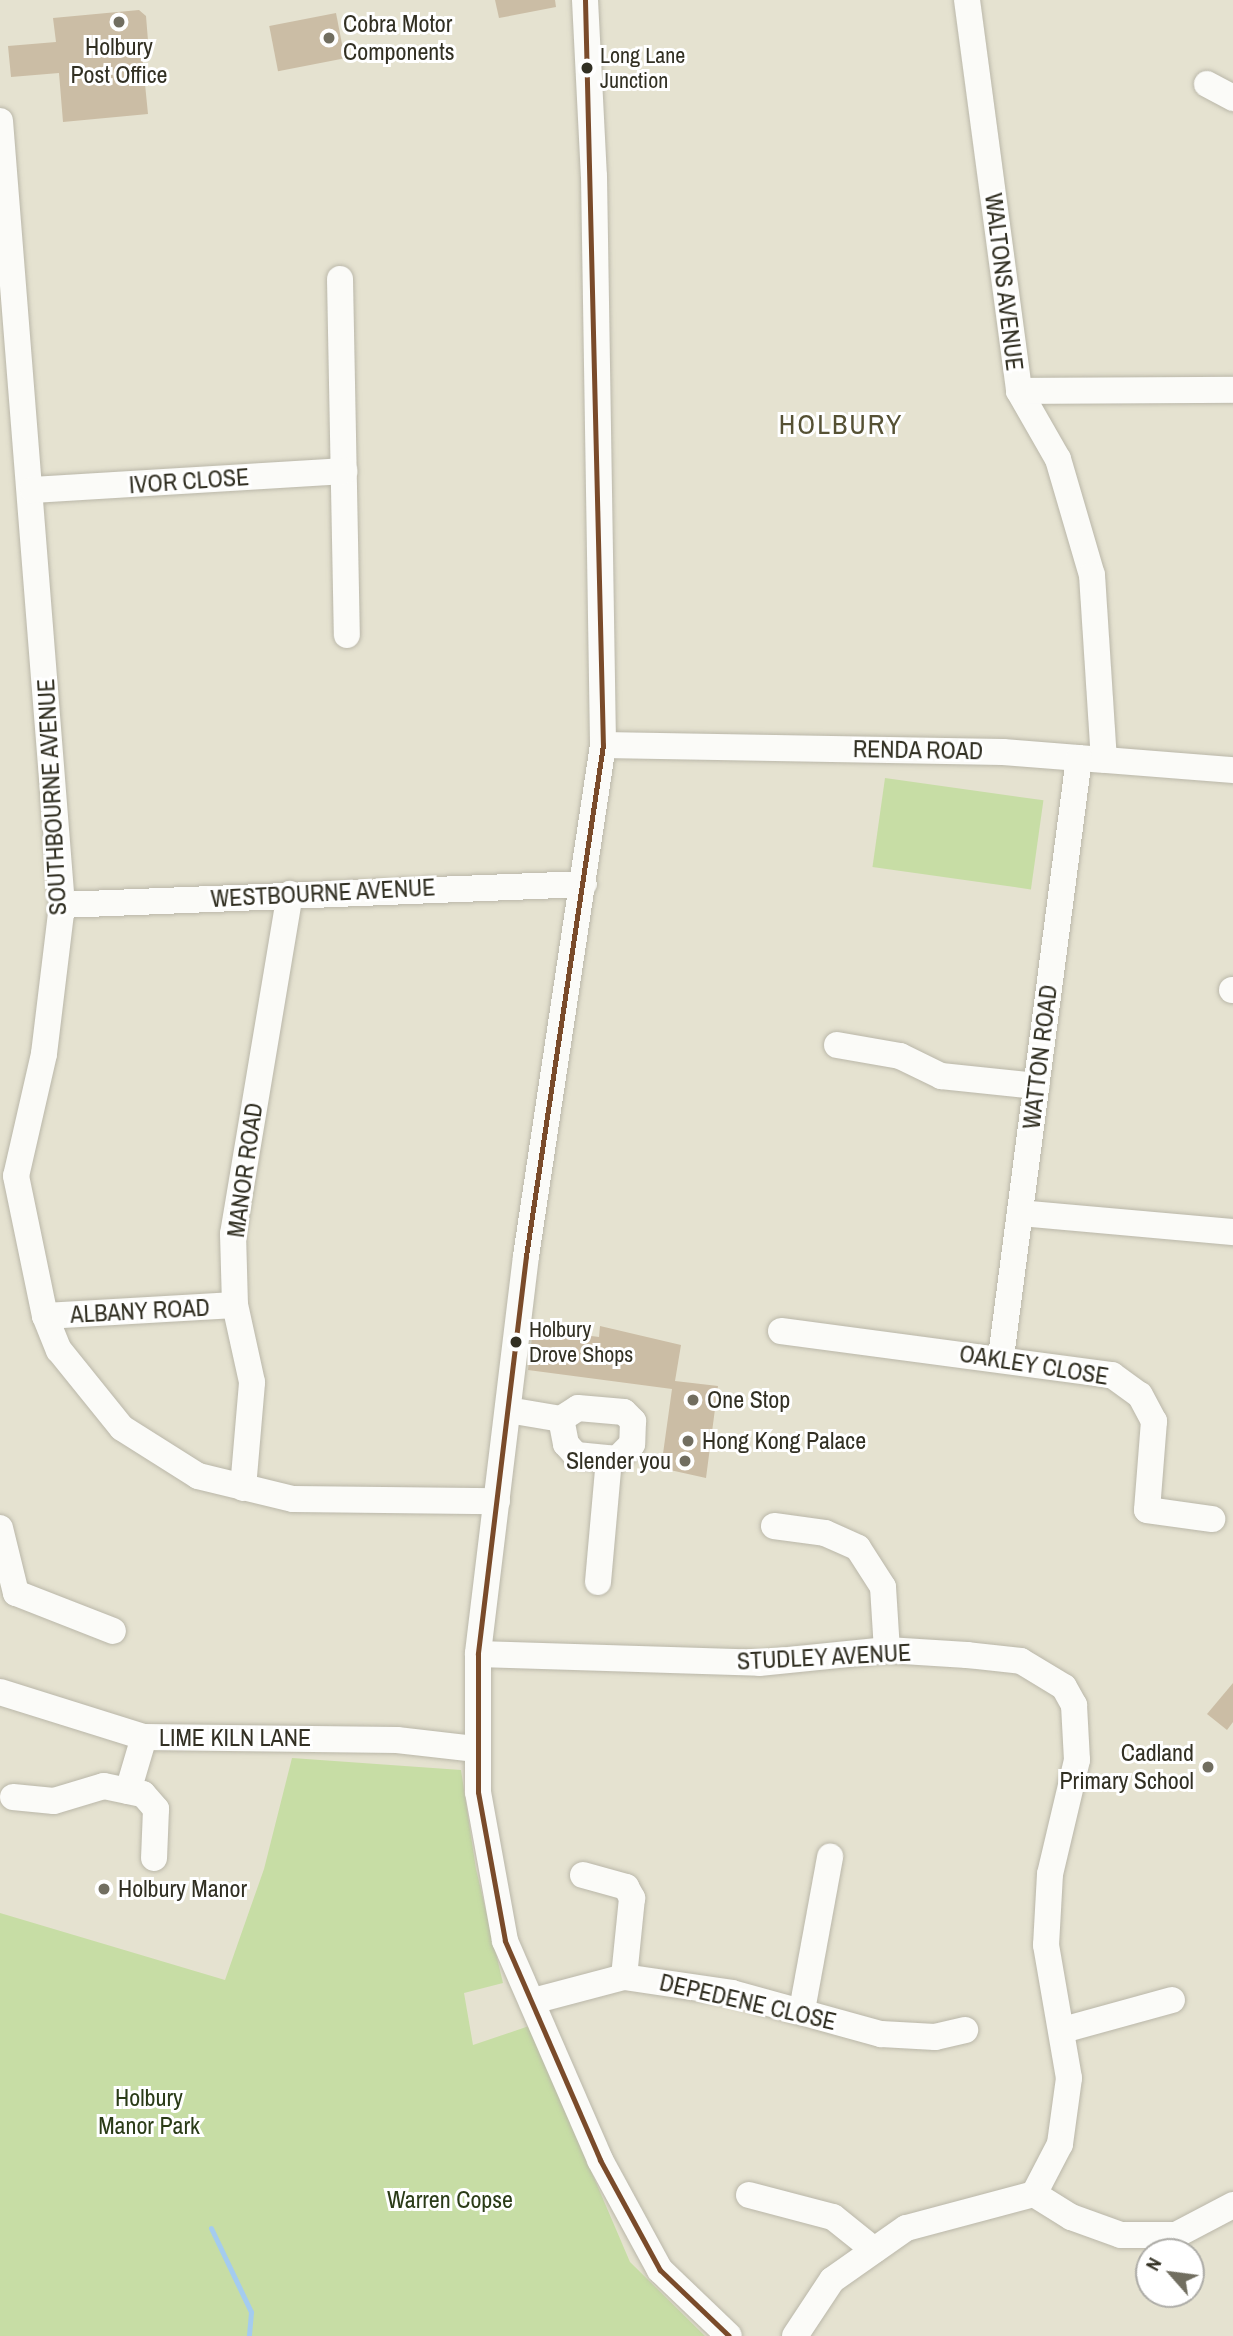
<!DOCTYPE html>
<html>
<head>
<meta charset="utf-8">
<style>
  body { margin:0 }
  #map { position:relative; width:1233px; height:2336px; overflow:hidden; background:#e5e2d0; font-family:"Archivo Narrow",sans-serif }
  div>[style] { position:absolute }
  .green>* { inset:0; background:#c7dda5; transform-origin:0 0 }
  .stream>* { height:5px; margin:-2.5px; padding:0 2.5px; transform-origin:2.5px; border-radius:2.5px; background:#a4ccef }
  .building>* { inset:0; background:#cbbda5; transform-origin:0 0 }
  .roads { filter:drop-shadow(0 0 2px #bab7a9) drop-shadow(0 0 2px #bab7a9) }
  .minor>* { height:26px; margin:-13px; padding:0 13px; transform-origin:13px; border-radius:13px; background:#fbfbf8 }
  .bus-1>* { height:5px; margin:-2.5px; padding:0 2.5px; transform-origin:2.5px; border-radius:2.5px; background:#7a4b2a }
  .dots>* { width:19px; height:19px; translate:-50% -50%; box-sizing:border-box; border:4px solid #fff; border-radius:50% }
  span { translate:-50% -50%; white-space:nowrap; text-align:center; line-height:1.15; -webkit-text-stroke:6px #fff; paint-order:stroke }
  .bus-label { font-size:22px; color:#323023 }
  .left { translate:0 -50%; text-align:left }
  .poi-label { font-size:24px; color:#323023 }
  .right { translate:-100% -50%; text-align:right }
  .street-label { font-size:24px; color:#323023 }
  .park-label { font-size:24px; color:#2a3b17 }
  .quarter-label { font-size:28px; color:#565134; letter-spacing:2px }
  .north { position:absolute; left:1135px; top:2238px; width:70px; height:70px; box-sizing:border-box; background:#fff; border:2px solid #adaca7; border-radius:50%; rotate:298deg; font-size:19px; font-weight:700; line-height:28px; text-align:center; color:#323023 }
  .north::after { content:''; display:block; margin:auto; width:24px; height:32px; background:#716e60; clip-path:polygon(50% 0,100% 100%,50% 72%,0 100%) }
</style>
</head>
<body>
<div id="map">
  <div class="green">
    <div style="left:885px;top:778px;width:160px;height:90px;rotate:8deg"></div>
    <div style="clip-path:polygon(292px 1758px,461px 1770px,476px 1869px,503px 1983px,464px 1993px,473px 2045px,529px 2026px,630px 2262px,705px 2336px,0 2336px,0 1913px,225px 1980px,264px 1869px)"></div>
  </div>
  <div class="stream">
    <div style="left:211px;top:2228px;width:93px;rotate:64.5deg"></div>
    <div style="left:251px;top:2312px;width:24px;rotate:95deg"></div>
  </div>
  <div class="building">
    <div style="clip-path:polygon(495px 0,555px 0,556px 7px,499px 18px)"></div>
    <div style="clip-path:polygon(139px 10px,146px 16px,149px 53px,142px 54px,148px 114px,63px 122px,59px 73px,11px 77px,8px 46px,56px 42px,53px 18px)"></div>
    <div style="left:336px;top:13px;width:46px;height:68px;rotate:79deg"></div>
    <div style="clip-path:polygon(600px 1326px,681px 1345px,675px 1381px,718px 1386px,706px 1478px,661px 1468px,672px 1389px,528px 1370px,533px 1328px,599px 1337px)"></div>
    <div style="clip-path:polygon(1233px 1683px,1233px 1722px,1227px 1730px,1207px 1714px)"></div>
  </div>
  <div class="roads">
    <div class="minor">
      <div style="left:585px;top:0;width:176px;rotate:87.1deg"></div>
      <div style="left:594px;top:176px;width:569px;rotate:89.09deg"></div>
      <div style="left:603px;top:745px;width:517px;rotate:98.57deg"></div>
      <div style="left:526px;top:1256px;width:401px;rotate:96.9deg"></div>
      <div style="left:478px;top:1654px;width:138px;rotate:90deg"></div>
      <div style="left:478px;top:1792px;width:151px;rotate:79.7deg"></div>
      <div style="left:505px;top:1941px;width:239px;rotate:66.5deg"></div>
      <div style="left:600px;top:2160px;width:125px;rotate:61.4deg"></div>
      <div style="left:660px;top:2270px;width:95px;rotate:43.7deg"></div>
      <div style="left:967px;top:0;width:394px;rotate:82.4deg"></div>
      <div style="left:1019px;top:391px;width:78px;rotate:60.2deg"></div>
      <div style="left:1058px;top:459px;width:121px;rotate:73.7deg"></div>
      <div style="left:1092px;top:575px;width:185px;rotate:86.3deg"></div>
      <div style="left:1207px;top:84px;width:30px;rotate:28deg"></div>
      <div style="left:0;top:121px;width:786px;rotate:85.48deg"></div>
      <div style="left:62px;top:905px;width:150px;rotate:96.9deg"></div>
      <div style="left:44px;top:1054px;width:125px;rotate:102.9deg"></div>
      <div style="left:16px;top:1176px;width:143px;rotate:78.3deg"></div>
      <div style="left:45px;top:1316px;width:37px;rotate:68deg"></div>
      <div style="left:59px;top:1350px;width:100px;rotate:51.1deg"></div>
      <div style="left:122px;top:1428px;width:90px;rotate:32.3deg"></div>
      <div style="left:198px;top:1476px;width:98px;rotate:13.6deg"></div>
      <div style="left:293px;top:1499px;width:204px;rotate:0.6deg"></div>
      <div style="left:340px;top:279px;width:356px;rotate:88.9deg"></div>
      <div style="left:1019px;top:391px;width:214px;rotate:-0.3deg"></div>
      <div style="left:33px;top:490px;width:312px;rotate:-3.5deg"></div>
      <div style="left:603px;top:745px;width:400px;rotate:1deg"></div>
      <div style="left:1003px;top:752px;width:231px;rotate:4.5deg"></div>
      <div style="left:62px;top:905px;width:522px;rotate:-2.3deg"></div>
      <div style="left:1232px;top:990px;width:1px"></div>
      <div style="left:837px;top:1045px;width:64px;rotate:9.9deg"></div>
      <div style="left:900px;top:1056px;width:46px;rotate:26deg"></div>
      <div style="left:941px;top:1076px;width:96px;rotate:6deg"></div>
      <div style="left:1020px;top:1213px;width:214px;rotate:5.1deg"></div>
      <div style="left:45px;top:1316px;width:190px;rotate:-3.3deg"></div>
      <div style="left:781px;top:1331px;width:334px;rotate:7.6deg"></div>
      <div style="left:1112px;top:1375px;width:34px;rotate:36deg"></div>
      <div style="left:1140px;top:1395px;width:30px;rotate:62deg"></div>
      <div style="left:1154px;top:1421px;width:89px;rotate:94.5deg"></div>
      <div style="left:1147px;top:1510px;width:66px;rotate:7.9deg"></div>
      <div style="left:1001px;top:1357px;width:604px;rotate:-82.58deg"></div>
      <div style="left:508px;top:1410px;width:54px;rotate:9.6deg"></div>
      <div style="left:561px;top:1419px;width:20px;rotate:-33deg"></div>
      <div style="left:578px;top:1408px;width:46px;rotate:5deg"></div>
      <div style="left:624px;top:1412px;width:13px;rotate:45deg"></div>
      <div style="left:633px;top:1421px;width:23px;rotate:92deg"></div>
      <div style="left:632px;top:1444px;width:21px;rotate:135deg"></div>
      <div style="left:617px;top:1459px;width:41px;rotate:-174.4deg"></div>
      <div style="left:576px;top:1455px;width:15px;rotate:-132deg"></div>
      <div style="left:566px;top:1444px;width:25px;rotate:-101deg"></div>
      <div style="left:243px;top:1488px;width:106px;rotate:-85.1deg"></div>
      <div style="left:252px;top:1382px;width:79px;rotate:-102.4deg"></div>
      <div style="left:235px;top:1305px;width:71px;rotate:-91.6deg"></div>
      <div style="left:233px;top:1234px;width:345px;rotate:-80.5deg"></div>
      <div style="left:774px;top:1526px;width:51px;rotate:7.8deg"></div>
      <div style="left:825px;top:1533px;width:36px;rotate:24deg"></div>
      <div style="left:858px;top:1548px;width:46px;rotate:57.3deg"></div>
      <div style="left:883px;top:1587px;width:63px;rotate:86.4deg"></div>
      <div style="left:0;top:1528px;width:67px;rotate:76.2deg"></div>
      <div style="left:16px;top:1593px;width:104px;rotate:21.4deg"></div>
      <div style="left:598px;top:1582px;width:124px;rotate:-84.9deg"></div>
      <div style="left:478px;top:1654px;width:281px;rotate:1.8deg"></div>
      <div style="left:759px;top:1663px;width:129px;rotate:-5.8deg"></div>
      <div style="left:887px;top:1650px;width:80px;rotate:3.6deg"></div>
      <div style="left:967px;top:1655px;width:54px;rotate:6.3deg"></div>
      <div style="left:1021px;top:1661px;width:50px;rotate:31.2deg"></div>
      <div style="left:1064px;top:1687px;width:21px;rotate:61deg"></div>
      <div style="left:1074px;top:1705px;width:55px;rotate:86.9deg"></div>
      <div style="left:1077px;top:1760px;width:117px;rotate:103.3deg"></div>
      <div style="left:1050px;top:1874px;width:71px;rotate:93.2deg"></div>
      <div style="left:1046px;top:1945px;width:135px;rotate:80.2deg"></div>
      <div style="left:1069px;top:2078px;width:67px;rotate:97.8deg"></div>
      <div style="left:1060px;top:2144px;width:56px;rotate:117.5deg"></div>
      <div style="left:1034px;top:2194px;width:132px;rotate:165.1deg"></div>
      <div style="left:906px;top:2228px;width:90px;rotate:144.9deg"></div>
      <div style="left:832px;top:2280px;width:67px;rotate:123.5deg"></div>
      <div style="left:0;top:1692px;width:151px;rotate:17.4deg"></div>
      <div style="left:144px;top:1737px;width:253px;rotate:0.7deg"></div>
      <div style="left:397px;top:1740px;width:80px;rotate:6.5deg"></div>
      <div style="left:128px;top:1791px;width:56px;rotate:-73.5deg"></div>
      <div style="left:13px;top:1797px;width:41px;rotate:5.6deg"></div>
      <div style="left:54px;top:1801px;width:52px;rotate:-16.7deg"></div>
      <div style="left:104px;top:1786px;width:40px;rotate:12deg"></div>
      <div style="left:143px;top:1794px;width:20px;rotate:49deg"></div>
      <div style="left:156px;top:1809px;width:49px;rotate:92.3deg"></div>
      <div style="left:583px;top:1875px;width:45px;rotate:15.6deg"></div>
      <div style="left:626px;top:1887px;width:13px;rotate:61deg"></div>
      <div style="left:632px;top:1898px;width:79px;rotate:95.8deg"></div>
      <div style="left:533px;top:2001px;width:94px;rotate:-14.8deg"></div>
      <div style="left:624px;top:1977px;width:109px;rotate:8.4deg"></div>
      <div style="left:732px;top:1993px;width:155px;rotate:15.4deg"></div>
      <div style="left:881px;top:2034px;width:54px;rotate:3.2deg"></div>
      <div style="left:935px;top:2037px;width:31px;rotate:-13deg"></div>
      <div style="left:802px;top:2010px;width:156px;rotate:-79.6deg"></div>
      <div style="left:1063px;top:2030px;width:113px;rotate:-15.4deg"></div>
      <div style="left:1034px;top:2194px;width:44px;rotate:31.9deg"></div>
      <div style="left:1071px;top:2217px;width:53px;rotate:19.8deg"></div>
      <div style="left:1121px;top:2235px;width:55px"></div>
      <div style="left:1176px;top:2235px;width:64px;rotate:-27.8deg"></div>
      <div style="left:749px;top:2195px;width:87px;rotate:14.7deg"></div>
      <div style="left:833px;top:2217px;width:53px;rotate:38.8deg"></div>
    </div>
  </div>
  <div class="bus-1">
    <div style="left:585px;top:0;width:745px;rotate:88.62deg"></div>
    <div style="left:603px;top:745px;width:517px;rotate:98.57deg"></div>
    <div style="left:526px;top:1256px;width:401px;rotate:96.9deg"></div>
    <div style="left:478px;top:1654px;width:138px;rotate:90deg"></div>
    <div style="left:478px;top:1792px;width:151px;rotate:79.7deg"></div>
    <div style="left:505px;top:1941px;width:239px;rotate:66.5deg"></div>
    <div style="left:600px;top:2160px;width:125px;rotate:61.4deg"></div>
    <div style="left:660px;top:2270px;width:95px;rotate:43.7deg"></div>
  </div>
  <div class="dots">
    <div style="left:119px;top:22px;background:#716e60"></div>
    <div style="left:329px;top:38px;background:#716e60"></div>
    <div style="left:587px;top:68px;background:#323023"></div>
    <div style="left:516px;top:1342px;background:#323023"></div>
    <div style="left:693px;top:1400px;background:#716e60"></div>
    <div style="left:688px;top:1441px;background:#716e60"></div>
    <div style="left:685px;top:1461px;background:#716e60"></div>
    <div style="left:1208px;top:1767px;background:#716e60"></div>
    <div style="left:104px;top:1889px;background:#716e60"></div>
  </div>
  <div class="bus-label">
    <span class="left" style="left:600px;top:68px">Long Lane<br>Junction</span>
    <span class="left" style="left:529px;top:1342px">Holbury<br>Drove Shops</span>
  </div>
  <div class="poi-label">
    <span class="left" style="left:343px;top:38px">Cobra Motor<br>Components</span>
    <span style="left:119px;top:61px">Holbury<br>Post Office</span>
    <span class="left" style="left:707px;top:1400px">One Stop</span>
    <span class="left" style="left:702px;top:1441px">Hong Kong Palace</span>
    <span class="right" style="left:671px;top:1461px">Slender you</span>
    <span class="right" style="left:1194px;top:1767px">Cadland<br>Primary School</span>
    <span class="left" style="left:118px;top:1889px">Holbury Manor</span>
  </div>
  <div class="street-label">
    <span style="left:1004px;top:282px;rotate:83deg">WALTONS AVENUE</span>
    <span style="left:189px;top:481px;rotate:-4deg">IVOR CLOSE</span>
    <span style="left:918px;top:750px;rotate:1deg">RENDA ROAD</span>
    <span style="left:52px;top:797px;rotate:-93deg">SOUTHBOURNE AVENUE</span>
    <span style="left:323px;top:893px;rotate:-3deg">WESTBOURNE AVENUE</span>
    <span style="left:1040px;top:1057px;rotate:-83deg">WATTON ROAD</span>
    <span style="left:245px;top:1170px;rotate:-82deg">MANOR ROAD</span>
    <span style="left:140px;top:1311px;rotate:-3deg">ALBANY ROAD</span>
    <span style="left:1034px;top:1365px;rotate:9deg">OAKLEY CLOSE</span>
    <span style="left:824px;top:1657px;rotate:-3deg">STUDLEY AVENUE</span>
    <span style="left:235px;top:1738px">LIME KILN LANE</span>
    <span style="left:748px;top:2002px;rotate:13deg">DEPEDENE CLOSE</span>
  </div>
  <div class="park-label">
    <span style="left:149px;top:2112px">Holbury<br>Manor Park</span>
    <span style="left:450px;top:2200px">Warren Copse</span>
  </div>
  <div class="quarter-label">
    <span style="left:841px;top:424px">HOLBURY</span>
  </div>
  <div class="north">N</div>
</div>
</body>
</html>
